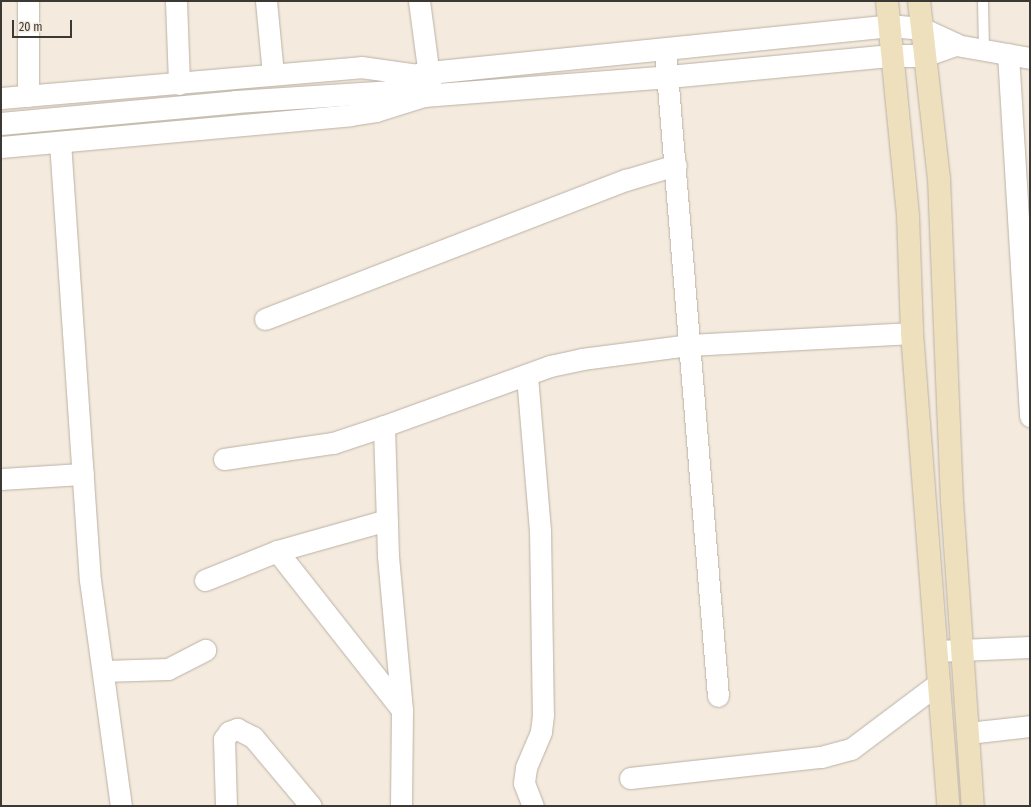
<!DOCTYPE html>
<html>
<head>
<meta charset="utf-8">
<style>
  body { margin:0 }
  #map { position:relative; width:1031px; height:807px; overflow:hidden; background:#f4eade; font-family:"Fira Sans Condensed",sans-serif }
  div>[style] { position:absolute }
  .roads { filter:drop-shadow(0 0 1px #bbb1a5) drop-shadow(0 0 1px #bbb1a5) }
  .service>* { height:10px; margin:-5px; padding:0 5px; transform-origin:5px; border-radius:5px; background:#fff }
  .minor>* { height:21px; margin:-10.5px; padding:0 10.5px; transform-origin:10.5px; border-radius:10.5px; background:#fff }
  .tertiary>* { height:22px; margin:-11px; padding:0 11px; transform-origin:11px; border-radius:11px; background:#fff }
  .secondary>* { height:22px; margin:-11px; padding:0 11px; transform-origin:11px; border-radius:11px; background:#efe0bd }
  span { translate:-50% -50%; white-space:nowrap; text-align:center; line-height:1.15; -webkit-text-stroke:3px #f4eade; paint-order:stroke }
  .frame { position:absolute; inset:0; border:2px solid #3c3834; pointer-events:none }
  .scale { position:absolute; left:12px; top:20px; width:60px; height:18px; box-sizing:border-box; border:2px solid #3c3834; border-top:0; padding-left:5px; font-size:12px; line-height:14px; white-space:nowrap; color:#3c3834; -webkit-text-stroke:3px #f4eade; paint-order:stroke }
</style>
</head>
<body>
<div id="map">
  <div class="roads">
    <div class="service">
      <div style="left:983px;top:1px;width:49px;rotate:88.8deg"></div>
    </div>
    <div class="minor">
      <div style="left:28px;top:1px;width:95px;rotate:90deg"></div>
      <div style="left:176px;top:1px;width:83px;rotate:87.9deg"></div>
      <div style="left:266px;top:1px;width:73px;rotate:84.5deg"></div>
      <div style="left:419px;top:1px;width:91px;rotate:82.4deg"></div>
      <div style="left:956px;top:45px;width:75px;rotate:10deg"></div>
      <div style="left:665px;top:49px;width:649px;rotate:85.32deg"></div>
      <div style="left:1008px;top:54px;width:363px;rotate:86.5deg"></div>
      <div style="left:1px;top:98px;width:361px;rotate:-4.9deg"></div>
      <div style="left:361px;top:67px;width:59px;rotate:7.9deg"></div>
      <div style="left:60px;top:142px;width:439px;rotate:86.1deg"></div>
      <div style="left:90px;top:580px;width:228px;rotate:82.2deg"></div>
      <div style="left:1px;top:147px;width:351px;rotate:-5.2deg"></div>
      <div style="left:351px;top:115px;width:25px;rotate:-9deg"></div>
      <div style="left:376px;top:111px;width:50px;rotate:-17.4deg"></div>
      <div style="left:265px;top:319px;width:387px;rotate:-21.1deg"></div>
      <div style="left:626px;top:180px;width:52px;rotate:-16.7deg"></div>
      <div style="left:527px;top:376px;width:155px;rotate:85.2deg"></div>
      <div style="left:540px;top:530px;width:185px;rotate:89.1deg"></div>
      <div style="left:543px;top:715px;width:17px;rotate:97deg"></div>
      <div style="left:541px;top:732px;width:39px;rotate:113deg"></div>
      <div style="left:526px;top:768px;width:15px;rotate:98deg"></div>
      <div style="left:524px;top:783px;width:25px;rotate:69deg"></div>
      <div style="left:224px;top:459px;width:110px;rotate:-8.4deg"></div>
      <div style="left:333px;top:443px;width:54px;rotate:-18.4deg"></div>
      <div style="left:1px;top:479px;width:82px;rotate:-3.5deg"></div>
      <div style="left:277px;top:551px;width:202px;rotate:51.8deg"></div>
      <div style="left:205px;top:580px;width:78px;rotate:-21.9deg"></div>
      <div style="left:277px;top:551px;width:114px;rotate:-15.7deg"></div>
      <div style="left:937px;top:651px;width:93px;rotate:-2.5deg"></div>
      <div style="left:103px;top:671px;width:65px;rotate:-1.8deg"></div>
      <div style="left:168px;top:669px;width:42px;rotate:-27.2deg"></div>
      <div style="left:968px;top:733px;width:62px;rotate:-6.4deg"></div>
      <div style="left:630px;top:778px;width:192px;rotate:-6.3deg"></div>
      <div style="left:821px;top:757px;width:31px;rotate:-15deg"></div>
      <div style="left:851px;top:749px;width:110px;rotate:-36.9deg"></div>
      <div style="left:226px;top:806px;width:67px;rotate:-91.7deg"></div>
      <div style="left:224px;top:739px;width:9px;rotate:-54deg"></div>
      <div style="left:229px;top:732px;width:9px;rotate:-21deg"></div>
      <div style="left:237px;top:729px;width:18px;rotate:27deg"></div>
      <div style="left:253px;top:737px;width:90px;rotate:50deg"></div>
      <div style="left:401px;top:806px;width:96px;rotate:-89.4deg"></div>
      <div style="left:402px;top:710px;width:156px;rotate:-95.2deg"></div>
      <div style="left:388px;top:555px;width:129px;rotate:-91.8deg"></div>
      <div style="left:384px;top:426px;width:177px;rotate:-19.9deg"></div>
      <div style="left:550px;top:366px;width:33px;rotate:-12deg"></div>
      <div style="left:582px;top:359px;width:109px;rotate:-7.4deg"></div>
      <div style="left:690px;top:345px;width:222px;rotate:-3.1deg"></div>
    </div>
    <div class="tertiary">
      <div style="left:389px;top:92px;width:34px;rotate:-30deg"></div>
      <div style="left:419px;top:75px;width:11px;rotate:-10deg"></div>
      <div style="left:430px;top:73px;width:461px;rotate:-5.8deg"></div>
      <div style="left:889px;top:26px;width:33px;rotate:5deg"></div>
      <div style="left:922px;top:29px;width:38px;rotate:25deg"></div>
      <div style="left:1px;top:124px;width:236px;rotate:-5.3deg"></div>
      <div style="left:236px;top:102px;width:153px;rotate:-3.7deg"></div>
      <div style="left:389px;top:92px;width:35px;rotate:7deg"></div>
      <div style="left:424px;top:96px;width:246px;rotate:-4.4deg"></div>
      <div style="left:669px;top:77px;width:223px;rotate:-5.4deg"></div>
      <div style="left:891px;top:56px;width:33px"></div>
      <div style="left:924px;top:56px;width:34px;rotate:-19deg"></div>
    </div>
    <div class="secondary">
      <div style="left:887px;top:1px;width:216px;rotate:84.4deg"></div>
      <div style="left:908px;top:216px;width:117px;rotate:88deg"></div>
      <div style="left:912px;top:333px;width:474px;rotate:85.6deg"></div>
      <div style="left:919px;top:1px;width:178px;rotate:83.6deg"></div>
      <div style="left:939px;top:178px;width:323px;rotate:87.7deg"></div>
      <div style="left:952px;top:501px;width:306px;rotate:86.1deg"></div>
    </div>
  </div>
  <div class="frame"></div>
  <div class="scale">20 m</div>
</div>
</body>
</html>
